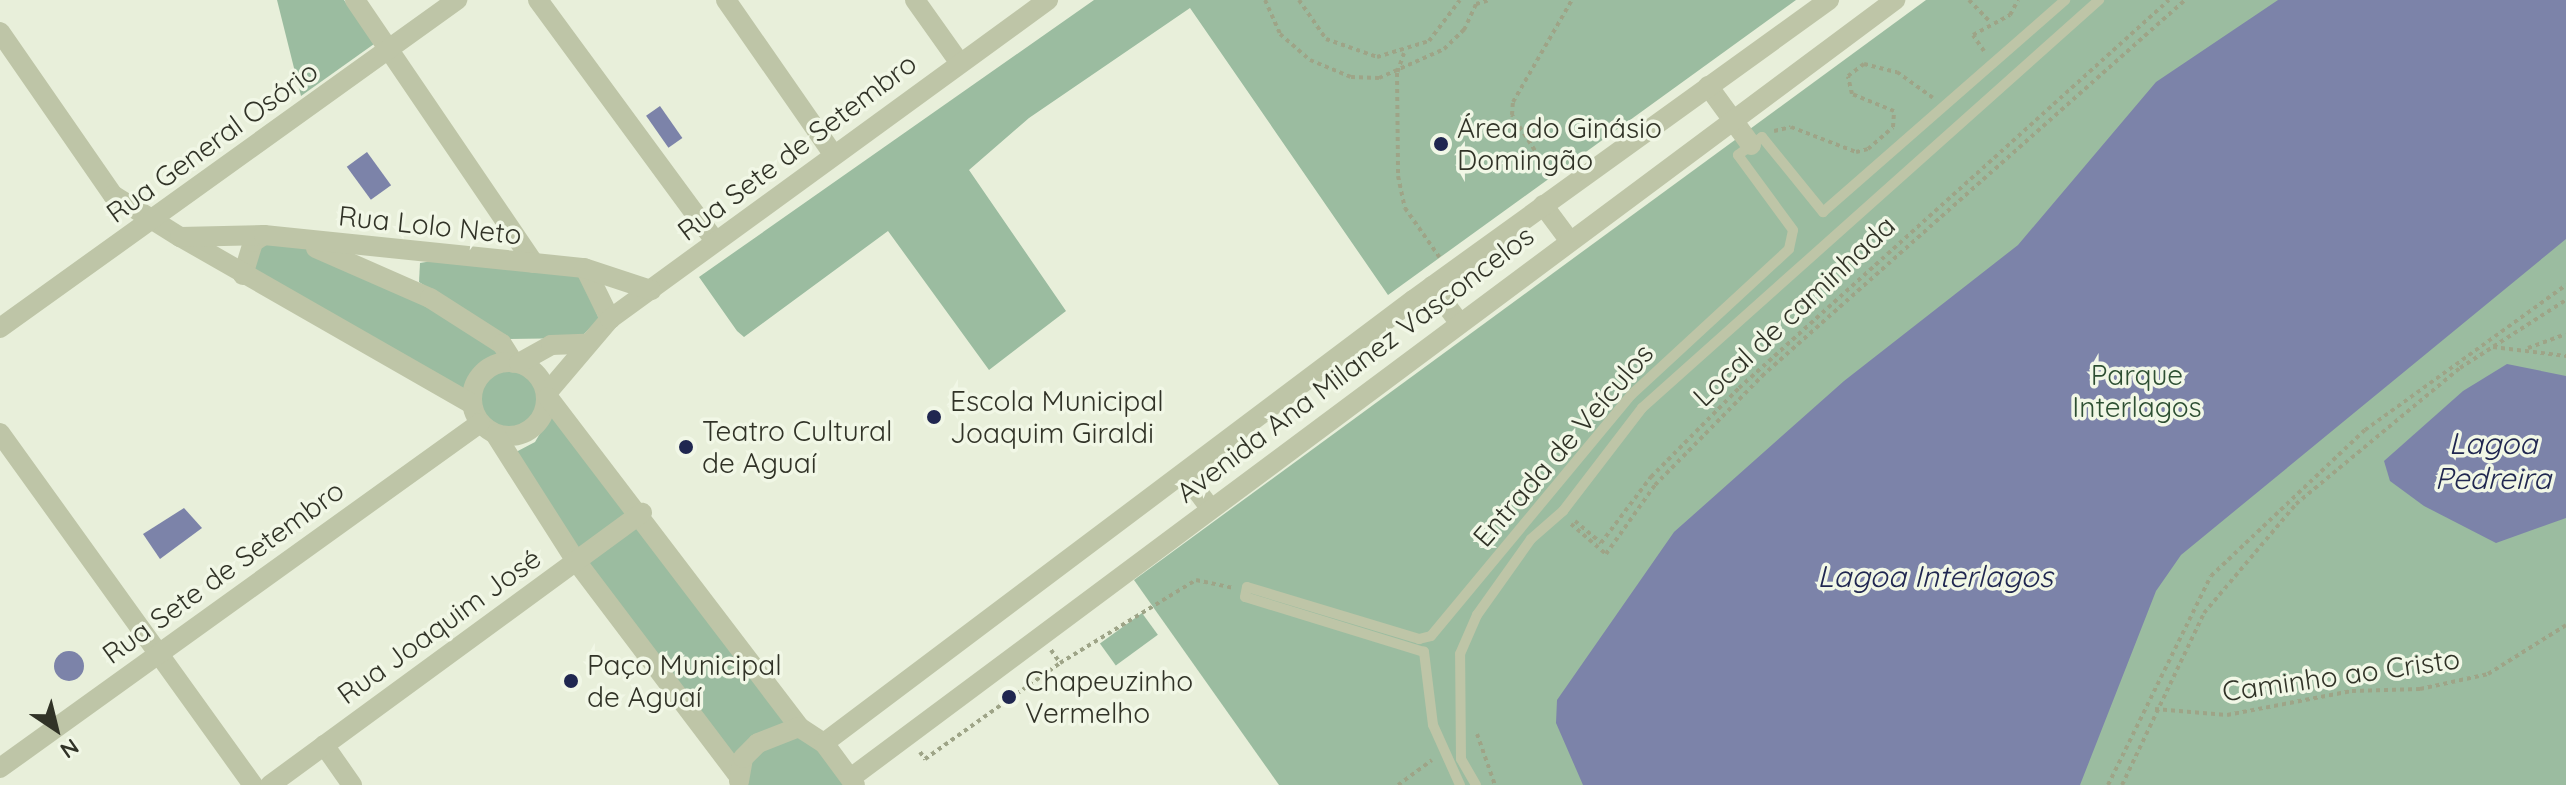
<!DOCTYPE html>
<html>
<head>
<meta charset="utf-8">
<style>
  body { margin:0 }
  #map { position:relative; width:2566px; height:785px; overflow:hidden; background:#e8efda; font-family:Quicksand,sans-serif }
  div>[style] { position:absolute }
  .green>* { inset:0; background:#9bbca0; transform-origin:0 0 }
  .round { border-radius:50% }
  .water>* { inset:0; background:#7c83a9; transform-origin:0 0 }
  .path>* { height:4px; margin-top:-2px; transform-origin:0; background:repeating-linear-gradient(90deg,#9ea487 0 4px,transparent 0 8px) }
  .service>* { height:10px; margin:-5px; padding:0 5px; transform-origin:5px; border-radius:5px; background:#bec5a7 }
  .minor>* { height:20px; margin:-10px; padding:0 10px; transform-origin:10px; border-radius:10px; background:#bec5a7 }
  .minor>.ring { margin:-10px; padding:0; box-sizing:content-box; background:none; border:20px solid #bec5a7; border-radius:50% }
  .dots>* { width:22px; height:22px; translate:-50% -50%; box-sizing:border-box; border:4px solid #f1f7e6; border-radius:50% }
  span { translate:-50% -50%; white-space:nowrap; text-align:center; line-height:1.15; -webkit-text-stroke:7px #f1f7e6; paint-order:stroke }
  .poi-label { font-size:28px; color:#313327 }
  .left { translate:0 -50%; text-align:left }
  .street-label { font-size:28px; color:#313327 }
  .park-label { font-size:28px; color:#2d4f32 }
  .water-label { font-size:30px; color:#202750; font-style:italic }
  .north { position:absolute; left:16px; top:689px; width:80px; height:80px; -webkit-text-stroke:6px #f1f7e6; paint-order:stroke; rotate:145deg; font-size:22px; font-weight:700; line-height:32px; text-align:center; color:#313327 }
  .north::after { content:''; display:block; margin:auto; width:28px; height:36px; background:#313327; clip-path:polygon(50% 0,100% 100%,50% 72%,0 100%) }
</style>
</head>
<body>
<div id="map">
  <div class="green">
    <div style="clip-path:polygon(277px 0,344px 0,374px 44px,301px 96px)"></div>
    <div style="clip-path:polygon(1094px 0,1796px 0,1388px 295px,1190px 8px,1029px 118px,969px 170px,1066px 311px,989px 370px,888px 231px,744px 337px,737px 331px,699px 277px)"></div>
    <div style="clip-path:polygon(1926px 0,2566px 0,2566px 785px,1279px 785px,1134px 580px)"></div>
    <div style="clip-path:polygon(256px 242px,299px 243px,428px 303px,499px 345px,503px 360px,484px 370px,467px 398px,247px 270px)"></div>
    <div style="clip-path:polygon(444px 259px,581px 275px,599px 319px,580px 338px,508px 339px,419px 282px,420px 263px)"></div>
    <div class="round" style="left:476px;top:367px;width:66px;height:66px"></div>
    <div style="clip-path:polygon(555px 408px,795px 725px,737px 766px,579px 559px,516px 452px,535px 442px)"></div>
    <div style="left:1142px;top:613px;width:27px;height:52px;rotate:54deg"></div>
    <div style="clip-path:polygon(799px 730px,852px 785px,743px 785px,745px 760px)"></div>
  </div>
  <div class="water">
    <div style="clip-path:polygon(2278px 0,2566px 0,2566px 239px,2181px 555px,2156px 591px,2080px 785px,1583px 785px,1556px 723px,1557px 700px,1674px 532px,1844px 381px,2018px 245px,2156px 82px)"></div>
    <div style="left:660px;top:106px;width:39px;height:17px;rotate:55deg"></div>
    <div style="left:367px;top:152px;width:41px;height:25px;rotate:54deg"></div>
    <div style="clip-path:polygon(2507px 364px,2566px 376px,2566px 518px,2496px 543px,2424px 506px,2390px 481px,2384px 461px,2463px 391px)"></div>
    <div style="clip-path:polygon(184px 508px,202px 528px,160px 559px,143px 534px)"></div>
    <div class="round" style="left:54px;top:651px;width:30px;height:30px"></div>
  </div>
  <div class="path">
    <div style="left:1265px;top:0;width:37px;rotate:66deg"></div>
    <div style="left:1280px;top:34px;width:40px;rotate:41deg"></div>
    <div style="left:1310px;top:60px;width:44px;rotate:22.5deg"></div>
    <div style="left:1351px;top:77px;width:28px;rotate:2deg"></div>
    <div style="left:1379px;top:78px;width:71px;rotate:-24deg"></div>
    <div style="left:1444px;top:49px;width:28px;rotate:-44deg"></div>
    <div style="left:1464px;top:30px;width:29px;rotate:-65deg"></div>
    <div style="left:1476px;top:4px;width:15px;rotate:-16deg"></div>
    <div style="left:1299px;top:0;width:47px;rotate:55.3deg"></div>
    <div style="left:1326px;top:39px;width:54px;rotate:19.4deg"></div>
    <div style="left:1377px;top:57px;width:54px;rotate:-17.1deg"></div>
    <div style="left:1429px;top:41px;width:51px;rotate:-52.9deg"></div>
    <div style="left:1969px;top:0;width:29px;rotate:46deg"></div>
    <div style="left:1984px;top:51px;width:19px;rotate:-125deg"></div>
    <div style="left:1973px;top:35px;width:42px;rotate:-28.4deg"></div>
    <div style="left:2010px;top:15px;width:17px;rotate:-62deg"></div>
    <div style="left:1404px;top:53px;width:21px;rotate:109deg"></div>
    <div style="left:1397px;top:73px;width:103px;rotate:89.4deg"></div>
    <div style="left:1398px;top:176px;width:33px;rotate:78deg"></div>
    <div style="left:1405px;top:208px;width:61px;rotate:55deg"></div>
    <div style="left:1774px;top:131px;width:17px;rotate:-13deg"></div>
    <div style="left:1791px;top:127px;width:70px;rotate:21deg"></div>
    <div style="left:1856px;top:152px;width:12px;rotate:-14deg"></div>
    <div style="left:1868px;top:149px;width:33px;rotate:-41deg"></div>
    <div style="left:1893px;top:127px;width:16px;rotate:-86deg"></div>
    <div style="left:1894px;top:111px;width:45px;rotate:-158deg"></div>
    <div style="left:1852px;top:94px;width:18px;rotate:-103deg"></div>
    <div style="left:1848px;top:76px;width:20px;rotate:-37deg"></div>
    <div style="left:1864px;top:64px;width:34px;rotate:14deg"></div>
    <div style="left:1897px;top:72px;width:44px;rotate:35.8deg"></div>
    <div style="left:1552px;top:177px;width:74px;rotate:-122.8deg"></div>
    <div style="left:1512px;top:115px;width:13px;rotate:-86deg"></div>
    <div style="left:1513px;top:102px;width:118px;rotate:-60deg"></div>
    <div style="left:2493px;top:347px;width:74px;rotate:7deg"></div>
    <div style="left:2528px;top:348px;width:40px;rotate:-20.2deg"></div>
    <div style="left:1575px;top:521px;width:34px;rotate:40deg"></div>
    <div style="left:1601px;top:543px;width:83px;rotate:-52.9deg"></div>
    <div style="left:1651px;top:477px;width:125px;rotate:-45.3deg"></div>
    <div style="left:1739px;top:388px;width:579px;rotate:-42.06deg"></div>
    <div style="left:1571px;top:524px;width:46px;rotate:40.6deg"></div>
    <div style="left:1606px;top:554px;width:85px;rotate:-54.6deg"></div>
    <div style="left:1655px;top:485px;width:153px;rotate:-45.5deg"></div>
    <div style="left:1762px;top:376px;width:566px;rotate:-41.63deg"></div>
    <div style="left:1051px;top:650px;width:16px;rotate:55deg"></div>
    <div style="left:1060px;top:663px;width:159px;rotate:-31.4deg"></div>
    <div style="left:1196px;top:580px;width:39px;rotate:12deg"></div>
    <div style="left:2155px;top:709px;width:72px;rotate:4.8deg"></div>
    <div style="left:2227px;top:715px;width:127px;rotate:-10.9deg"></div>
    <div style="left:2352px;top:691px;width:68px;rotate:-1.7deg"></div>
    <div style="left:2420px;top:689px;width:70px;rotate:-12.4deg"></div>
    <div style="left:2488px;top:674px;width:92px;rotate:-32.1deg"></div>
    <div style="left:1477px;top:734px;width:54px;rotate:70.6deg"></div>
    <div style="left:920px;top:752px;width:9px;rotate:54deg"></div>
    <div style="left:925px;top:759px;width:166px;rotate:-35.4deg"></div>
    <div style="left:1398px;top:785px;width:42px;rotate:-36.3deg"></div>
    <div style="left:2108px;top:785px;width:233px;rotate:-63.8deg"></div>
    <div style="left:2211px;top:576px;width:212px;rotate:-43.5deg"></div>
    <div style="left:2365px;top:430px;width:248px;rotate:-35.8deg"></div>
    <div style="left:2122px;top:785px;width:191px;rotate:-64.5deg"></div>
    <div style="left:2204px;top:613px;width:143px;rotate:-49.8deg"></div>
    <div style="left:2296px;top:504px;width:213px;rotate:-39.7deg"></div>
    <div style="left:2460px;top:368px;width:126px;rotate:-32.7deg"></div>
  </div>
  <div class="service">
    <div style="left:1460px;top:785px;width:66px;rotate:-114.2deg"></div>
    <div style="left:1433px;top:725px;width:74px;rotate:-97deg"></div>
    <div style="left:1424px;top:652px;width:187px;rotate:-162.9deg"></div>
    <div style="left:1245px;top:597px;width:10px;rotate:-79deg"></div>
    <div style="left:1247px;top:587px;width:180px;rotate:16.8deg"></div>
    <div style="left:1419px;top:639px;width:12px;rotate:-14deg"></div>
    <div style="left:1431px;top:636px;width:313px;rotate:-50.3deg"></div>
    <div style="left:1631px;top:395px;width:215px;rotate:-42.7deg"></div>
    <div style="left:1789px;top:249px;width:19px;rotate:-78deg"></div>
    <div style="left:1793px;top:230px;width:93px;rotate:-126.3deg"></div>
    <div style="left:1738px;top:155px;width:30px;rotate:-37deg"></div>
    <div style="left:1762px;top:137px;width:97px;rotate:50.9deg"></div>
    <div style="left:1823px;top:212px;width:322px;rotate:-41.2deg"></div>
    <div style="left:1476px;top:785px;width:30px;rotate:-120deg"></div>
    <div style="left:1461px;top:759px;width:105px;rotate:-90.5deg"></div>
    <div style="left:1460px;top:654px;width:43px;rotate:-66.4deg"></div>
    <div style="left:1477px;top:615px;width:93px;rotate:-54.6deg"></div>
    <div style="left:1531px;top:539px;width:43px;rotate:-41.2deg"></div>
    <div style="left:1563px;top:511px;width:130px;rotate:-52.5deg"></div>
    <div style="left:1642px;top:408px;width:613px;rotate:-41.76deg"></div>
  </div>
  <div class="minor">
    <div style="left:355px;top:0;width:318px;rotate:55.8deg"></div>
    <div style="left:538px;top:0;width:300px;rotate:53.7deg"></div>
    <div style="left:726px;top:0;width:184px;rotate:55.2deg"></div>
    <div style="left:915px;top:0;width:76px;rotate:54.6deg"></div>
    <div style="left:0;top:32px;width:198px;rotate:55.3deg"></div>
    <div style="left:113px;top:195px;width:79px;rotate:32.1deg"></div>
    <div style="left:1708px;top:86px;width:73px;rotate:53.9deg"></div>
    <div style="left:1543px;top:205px;width:44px;rotate:53.4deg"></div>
    <div style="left:316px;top:248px;width:124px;rotate:23.7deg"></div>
    <div style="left:430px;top:298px;width:85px;rotate:32.6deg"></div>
    <div style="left:502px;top:344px;width:22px;rotate:58deg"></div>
    <div style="left:586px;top:270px;width:55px;rotate:63.9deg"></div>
    <div style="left:243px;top:275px;width:34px;rotate:-73deg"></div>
    <div style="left:253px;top:242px;width:13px;rotate:-32deg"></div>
    <div style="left:1432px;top:286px;width:44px;rotate:53.4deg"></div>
    <div style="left:0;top:328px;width:563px;rotate:-35.67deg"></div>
    <div class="ring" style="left:472px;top:362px;width:54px;height:54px"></div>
    <div style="left:519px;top:363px;width:37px;rotate:-29deg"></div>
    <div style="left:551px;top:345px;width:34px;rotate:-2deg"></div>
    <div style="left:547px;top:393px;width:97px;rotate:-49.6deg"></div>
    <div style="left:610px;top:319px;width:542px;rotate:-36.07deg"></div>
    <div style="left:548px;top:397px;width:415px;rotate:52.7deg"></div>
    <div style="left:472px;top:404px;width:336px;rotate:-150.2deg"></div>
    <div style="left:180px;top:237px;width:84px;rotate:-1.4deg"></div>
    <div style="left:264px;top:235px;width:322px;rotate:5.9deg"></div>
    <div style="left:584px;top:268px;width:71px;rotate:18.2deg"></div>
    <div style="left:0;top:433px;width:433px;rotate:54.3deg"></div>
    <div style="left:495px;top:434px;width:151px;rotate:57.5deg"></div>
    <div style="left:576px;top:561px;width:267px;rotate:52.9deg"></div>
    <div style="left:1184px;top:473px;width:44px;rotate:53.4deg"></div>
    <div style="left:824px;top:743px;width:737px;rotate:-36.95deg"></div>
    <div style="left:1413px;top:300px;width:513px;rotate:-35.8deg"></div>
    <div style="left:324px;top:745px;width:49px;rotate:55deg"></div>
    <div style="left:0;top:768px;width:591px;rotate:-35.71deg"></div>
    <div style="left:852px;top:777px;width:1301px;rotate:-36.68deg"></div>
    <div style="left:739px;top:781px;width:23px;rotate:-80deg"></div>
    <div style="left:743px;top:758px;width:21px;rotate:-45deg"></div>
    <div style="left:758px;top:743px;width:44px;rotate:-21.3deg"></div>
    <div style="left:799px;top:727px;width:30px;rotate:33deg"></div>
    <div style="left:824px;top:743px;width:52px;rotate:53.6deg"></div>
    <div style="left:270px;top:785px;width:461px;rotate:-36.2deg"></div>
  </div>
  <div class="dots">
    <div style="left:1441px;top:144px;background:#202750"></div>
    <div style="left:934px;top:417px;background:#202750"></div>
    <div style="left:686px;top:447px;background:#202750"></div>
    <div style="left:571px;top:681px;background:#202750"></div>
    <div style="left:1009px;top:697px;background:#202750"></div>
  </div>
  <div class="poi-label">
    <span class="left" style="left:1457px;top:144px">Área do Ginásio<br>Domingão</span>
    <span class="left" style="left:950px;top:417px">Escola Municipal<br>Joaquim Giraldi</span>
    <span class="left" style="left:702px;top:447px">Teatro Cultural<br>de Aguaí</span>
    <span class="left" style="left:587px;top:681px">Paço Municipal<br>de Aguaí</span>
    <span class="left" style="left:1025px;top:697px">Chapeuzinho<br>Vermelho</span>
  </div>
  <div class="street-label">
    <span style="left:212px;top:142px;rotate:-36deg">Rua General Osório</span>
    <span style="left:797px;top:147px;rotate:-37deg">Rua Sete de Setembro</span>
    <span style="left:430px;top:225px;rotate:6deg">Rua Lolo Neto</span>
    <span style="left:1794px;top:311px;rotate:-43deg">Local de caminhada</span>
    <span style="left:1355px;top:364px;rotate:-37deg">Avenida Ana Milanez Vasconcelos</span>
    <span style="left:1563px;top:445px;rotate:-49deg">Entrada de Veículos</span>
    <span style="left:223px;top:572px;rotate:-36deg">Rua Sete de Setembro</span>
    <span style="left:439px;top:626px;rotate:-36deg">Rua Joaquim José</span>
    <span style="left:2341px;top:675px;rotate:-8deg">Caminho ao Cristo</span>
  </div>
  <div class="park-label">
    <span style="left:2137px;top:391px">Parque<br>Interlagos</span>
  </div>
  <div class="water-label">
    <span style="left:2493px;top:460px">Lagoa<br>Pedreira</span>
    <span style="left:1935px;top:576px">Lagoa Interlagos</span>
  </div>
  <div class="north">N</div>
</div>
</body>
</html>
